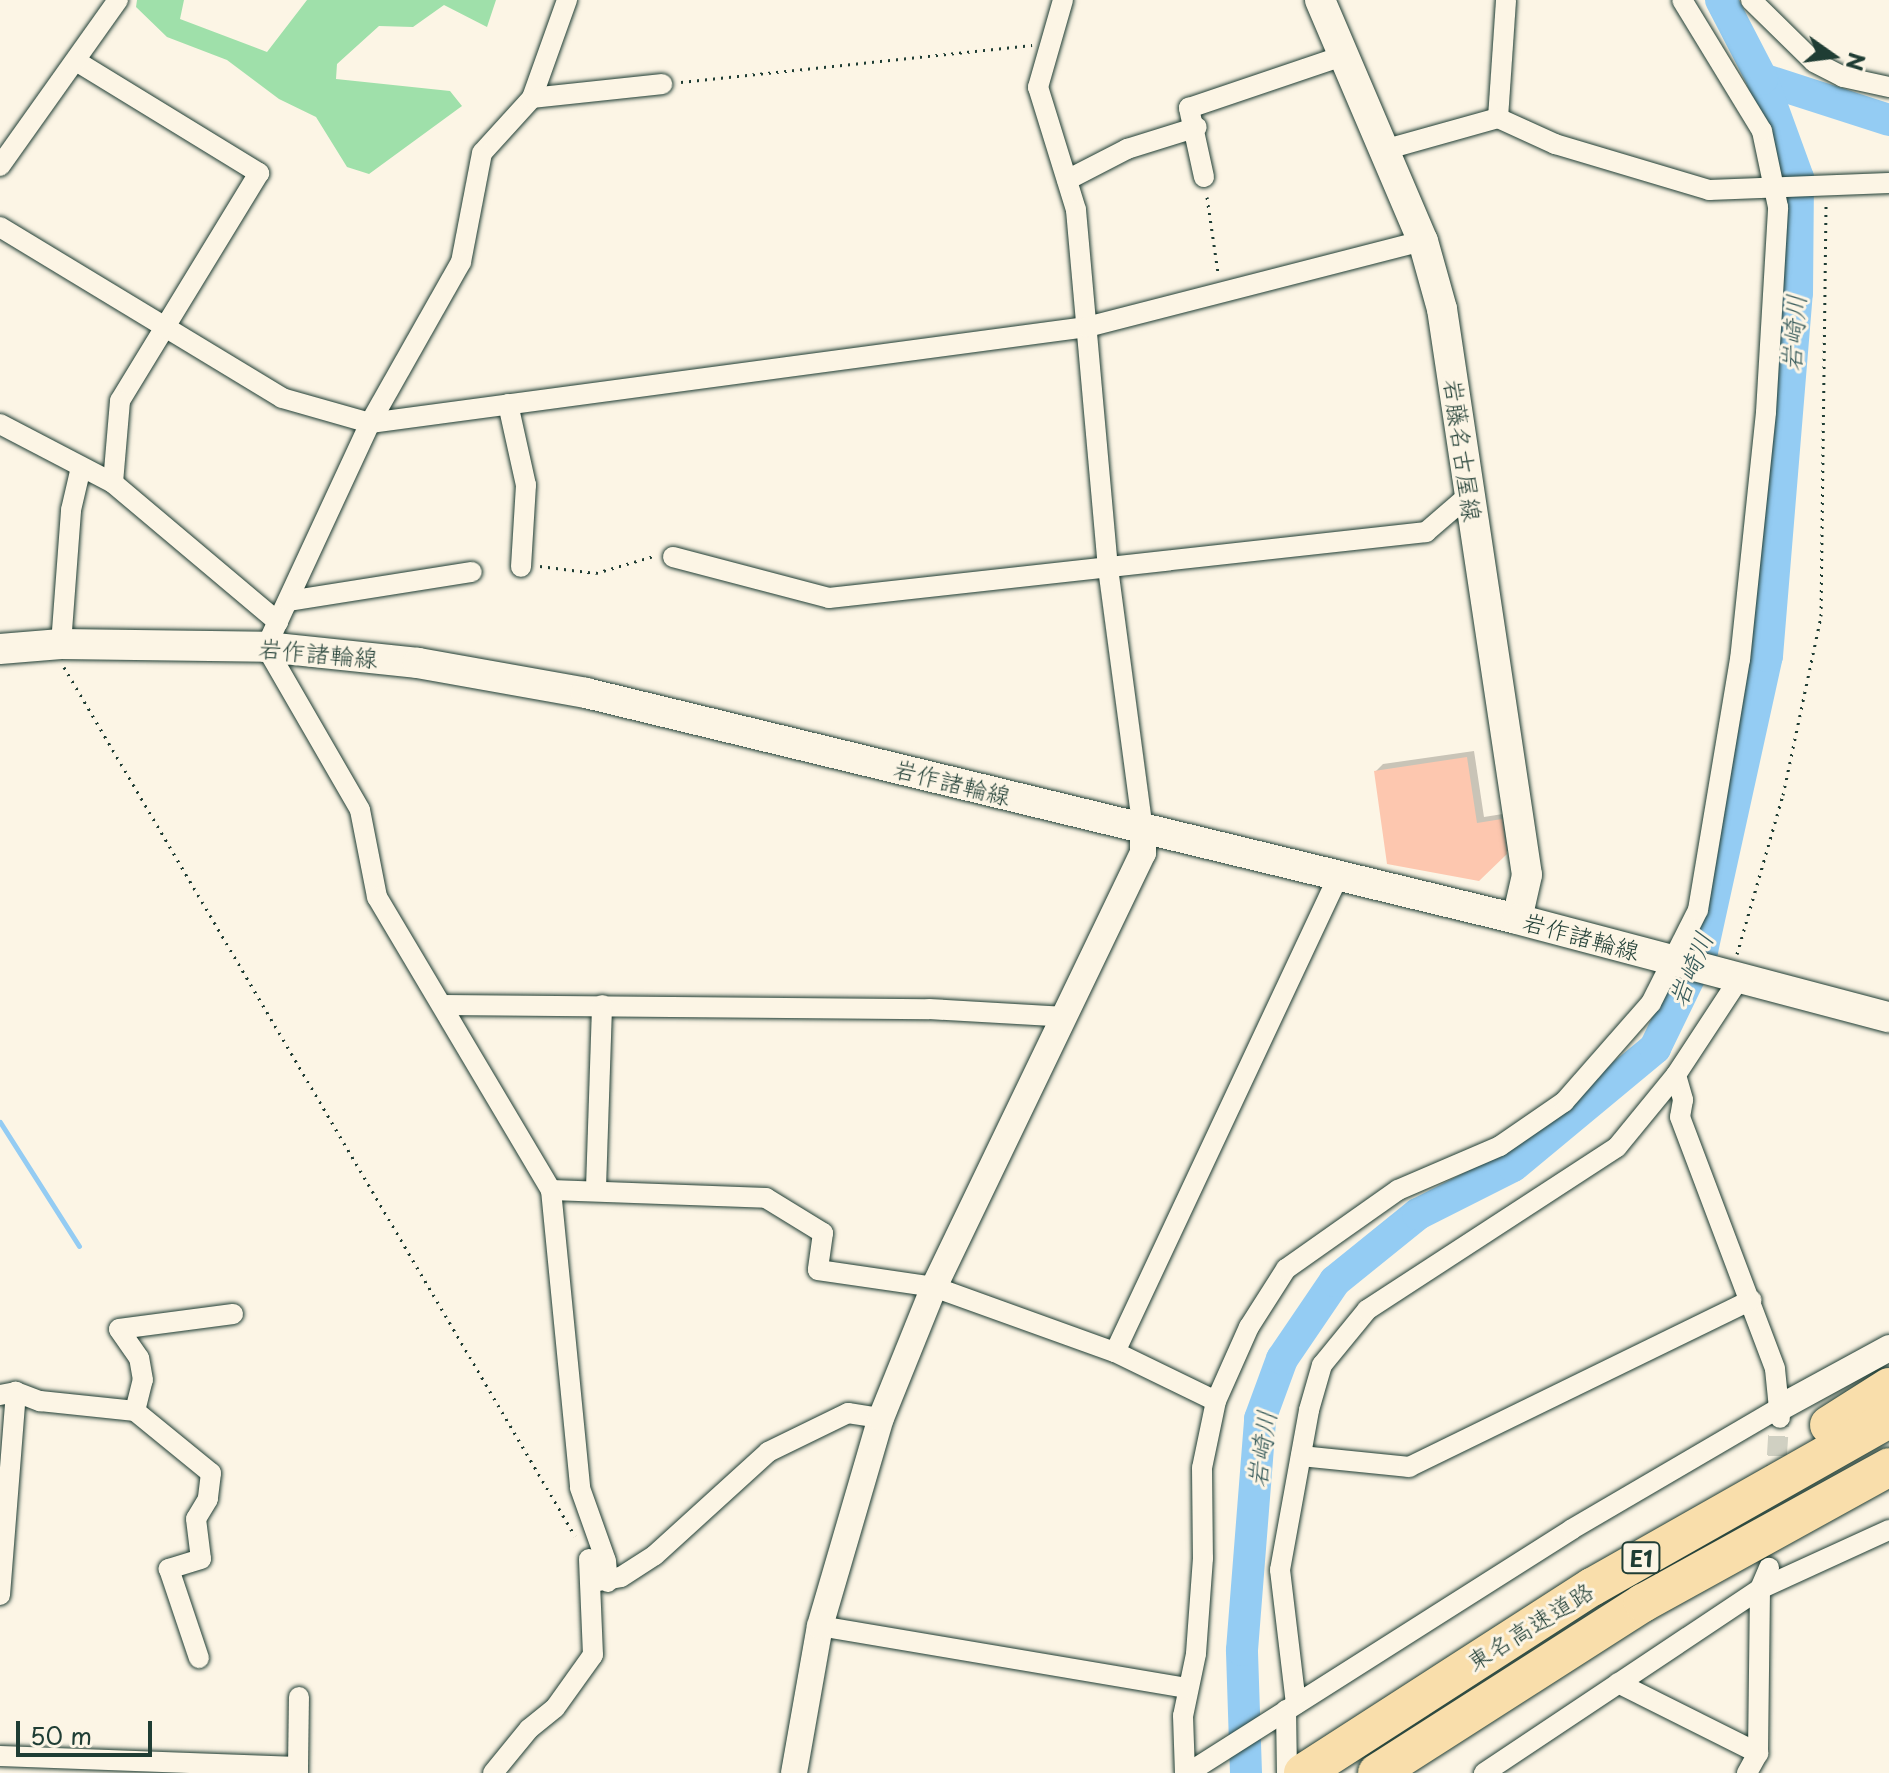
<!DOCTYPE html>
<html>
<head>
<meta charset="utf-8">
<style>
  body { margin:0 }
  #map { position:relative; width:1889px; height:1773px; overflow:hidden; background:#fcf5e5; font-family:"Playpen Sans","Klee One",sans-serif }
  div>[style] { position:absolute }
  .green>* { inset:0; background:#9fe0aa }
  .shadow>* { inset:0; background:#0003 }
  .stream>* { height:5px; margin:-2.5px; padding:0 2.5px; transform-origin:2.5px; border-radius:2.5px; background:#94ccf3 }
  .river>* { height:32px; margin:-16px; padding:0 16px; transform-origin:16px; border-radius:16px; background:#94ccf3 }
  .building>* { inset:0; background:#fdc7af }
  .minor-tunnel>* { height:20px; margin-top:-10px; transform-origin:0; background:repeating-linear-gradient(90deg,#d0d0c2 0 20px,transparent 0 30px) }
  .path>* { height:3px; margin-top:-1.5px; transform-origin:0; background:repeating-linear-gradient(90deg,#1f3d34 0 2px,transparent 0 8px) }
  .roads { filter:drop-shadow(0 0 2px #1f3d34) drop-shadow(0 0 2px #1f3d34) }
  .minor>* { height:20px; margin:-10px; padding:0 10px; transform-origin:10px; border-radius:10px; background:#fcf5e5 }
  .tertiary>* { height:26px; margin:-13px; padding:0 13px; transform-origin:13px; border-radius:13px; background:#fcf5e5 }
  .secondary>* { height:30px; margin:-15px; padding:0 15px; transform-origin:15px; border-radius:15px; background:#fcf5e5 }
  .motorway>* { height:38px; margin:-19px; padding:0 19px; transform-origin:19px; border-radius:19px; background:#f9deab }
  span { translate:-50% -50%; white-space:nowrap; text-align:center; line-height:1.15; -webkit-text-stroke:6px #fcf5e5; paint-order:stroke }
  .shield-label span { padding:2px 6px; background:#fcf5e5; border:2px solid; border-radius:6px; -webkit-text-stroke-width:0 }
  .shield-label { font-size:22px; color:#1f3d34; font-weight:700 }
  .street-label { font-size:24px; color:#1f3d34 }
  .water-label { font-size:26px; color:#365a5a; font-style:italic }
  .north { position:absolute; left:1793px; top:16px; width:80px; height:80px; -webkit-text-stroke:6px #fcf5e5; paint-order:stroke; rotate:104deg; font-size:22px; font-weight:700; line-height:32px; text-align:center; color:#1f3d34 }
  .north::after { content:''; display:block; margin:auto; width:28px; height:36px; background:#1f3d34; clip-path:polygon(50% 0,100% 100%,50% 72%,0 100%) }
  .scale { position:absolute; left:16px; top:1721px; width:136px; height:36px; box-sizing:border-box; border:4px solid #1f3d34; border-top:0; padding-left:10px; font-size:24px; line-height:28px; white-space:nowrap; color:#1f3d34; -webkit-text-stroke:6px #fcf5e5; paint-order:stroke }
</style>
</head>
<body>
<div id="map">
  <div class="green">
    <div style="clip-path:polygon(137px 0,184px 0,180px 19px,267px 52px,307px 0,496px 0,487px 27px,444px 5px,413px 27px,379px 26px,337px 64px,336px 79px,450px 91px,462px 106px,369px 174px,347px 167px,316px 117px,279px 99px,227px 60px,167px 37px,136px 7px)"></div>
  </div>
  <div class="shadow">
    <div style="clip-path:polygon(1474px 751px,1484px 817px,1509px 813px,1514px 845px,1478px 879px,1376px 771px,1383px 764px)"></div>
  </div>
  <div class="stream">
    <div style="left:0;top:1122px;width:147px;rotate:57.5deg"></div>
  </div>
  <div class="river">
    <div style="left:1762px;top:79px;width:133px;rotate:17.9deg"></div>
    <div style="left:1246px;top:1773px;width:123px;rotate:-91.9deg"></div>
    <div style="left:1242px;top:1650px;width:232px;rotate:-85.5deg"></div>
    <div style="left:1260px;top:1419px;width:64px;rotate:-69.9deg"></div>
    <div style="left:1282px;top:1359px;width:94px;rotate:-55.8deg"></div>
    <div style="left:1335px;top:1281px;width:107px;rotate:-38.9deg"></div>
    <div style="left:1418px;top:1214px;width:106px;rotate:-26.8deg"></div>
    <div style="left:1513px;top:1166px;width:185px;rotate:-39.7deg"></div>
    <div style="left:1655px;top:1048px;width:108px;rotate:-64.1deg"></div>
    <div style="left:1702px;top:951px;width:302px;rotate:-77.6deg"></div>
    <div style="left:1767px;top:656px;width:364px;rotate:-85.3deg"></div>
    <div style="left:1797px;top:293px;width:115px;rotate:-89.5deg"></div>
    <div style="left:1798px;top:178px;width:105px;rotate:-110deg"></div>
    <div style="left:1762px;top:79px;width:89px;rotate:-117.4deg"></div>
  </div>
  <div class="building">
    <div style="clip-path:polygon(1467px 757px,1477px 823px,1502px 819px,1507px 854px,1479px 881px,1387px 864px,1374px 771px)"></div>
  </div>
  <div class="minor-tunnel">
    <div style="left:1775px;top:1486px;width:64px;rotate:-86.4deg"></div>
  </div>
  <div class="path">
    <div style="left:681px;top:82px;width:353px;rotate:-6deg"></div>
    <div style="left:1207px;top:197px;width:76px;rotate:81.7deg"></div>
    <div style="left:540px;top:566px;width:56px;rotate:7.1deg"></div>
    <div style="left:596px;top:573px;width:60px;rotate:-16.3deg"></div>
    <div style="left:64px;top:667px;width:1008px;rotate:59.54deg"></div>
    <div style="left:1737px;top:954px;width:166px;rotate:-73.9deg"></div>
    <div style="left:1783px;top:795px;width:183px;rotate:-78deg"></div>
    <div style="left:1821px;top:616px;width:411px;rotate:-89.3deg"></div>
  </div>
  <div class="roads">
    <div class="minor">
      <div style="left:567px;top:0;width:104px;rotate:109.7deg"></div>
      <div style="left:532px;top:98px;width:74px;rotate:132.3deg"></div>
      <div style="left:482px;top:153px;width:111px;rotate:100.9deg"></div>
      <div style="left:461px;top:262px;width:185px;rotate:119.5deg"></div>
      <div style="left:370px;top:423px;width:247px;rotate:114.9deg"></div>
      <div style="left:266px;top:647px;width:188px;rotate:60deg"></div>
      <div style="left:360px;top:810px;width:89px;rotate:78.9deg"></div>
      <div style="left:377px;top:897px;width:341px;rotate:59.3deg"></div>
      <div style="left:551px;top:1190px;width:299px;rotate:84.4deg"></div>
      <div style="left:580px;top:1488px;width:77px;rotate:70.4deg"></div>
      <div style="left:606px;top:1561px;width:21px;rotate:85deg"></div>
      <div style="left:1063px;top:0;width:91px;rotate:106deg"></div>
      <div style="left:1038px;top:87px;width:129px;rotate:72.8deg"></div>
      <div style="left:1076px;top:210px;width:359px;rotate:84.9deg"></div>
      <div style="left:1108px;top:568px;width:263px;rotate:82.4deg"></div>
      <div style="left:1751px;top:0;width:88px;rotate:44.5deg"></div>
      <div style="left:1814px;top:62px;width:33px;rotate:27deg"></div>
      <div style="left:1843px;top:77px;width:47px;rotate:12.3deg"></div>
      <div style="left:76px;top:61px;width:215px;rotate:31.5deg"></div>
      <div style="left:259px;top:173px;width:267px;rotate:121.4deg"></div>
      <div style="left:120px;top:401px;width:82px;rotate:94.9deg"></div>
      <div style="left:532px;top:98px;width:131px;rotate:-6.1deg"></div>
      <div style="left:1498px;top:118px;width:118px;rotate:-86.1deg"></div>
      <div style="left:1380px;top:151px;width:123px;rotate:-15.6deg"></div>
      <div style="left:1498px;top:118px;width:63px;rotate:24.5deg"></div>
      <div style="left:1555px;top:144px;width:161px;rotate:16.6deg"></div>
      <div style="left:1709px;top:190px;width:180px;rotate:-2.2deg"></div>
      <div style="left:0;top:166px;width:204px;rotate:-54.6deg"></div>
      <div style="left:1204px;top:177px;width:71px;rotate:-102.3deg"></div>
      <div style="left:1189px;top:108px;width:166px;rotate:-18.7deg"></div>
      <div style="left:1067px;top:180px;width:68px;rotate:-27.3deg"></div>
      <div style="left:1127px;top:149px;width:73px;rotate:-17.4deg"></div>
      <div style="left:0;top:227px;width:330px;rotate:31.2deg"></div>
      <div style="left:282px;top:398px;width:91px;rotate:15.9deg"></div>
      <div style="left:370px;top:423px;width:723px;rotate:-7.63deg"></div>
      <div style="left:1087px;top:327px;width:347px;rotate:-14.4deg"></div>
      <div style="left:508px;top:404px;width:83px;rotate:77.5deg"></div>
      <div style="left:526px;top:485px;width:82px;rotate:93.5deg"></div>
      <div style="left:0;top:424px;width:127px;rotate:27.6deg"></div>
      <div style="left:113px;top:483px;width:216px;rotate:40.1deg"></div>
      <div style="left:673px;top:557px;width:161px;rotate:14.7deg"></div>
      <div style="left:829px;top:598px;width:601px;rotate:-6.31deg"></div>
      <div style="left:1426px;top:532px;width:58px;rotate:-40.8deg"></div>
      <div style="left:288px;top:601px;width:186px;rotate:-9deg"></div>
      <div style="left:61px;top:644px;width:134px;rotate:-85.7deg"></div>
      <div style="left:71px;top:510px;width:44px;rotate:-76.9deg"></div>
      <div style="left:1739px;top:979px;width:115px;rotate:123.3deg"></div>
      <div style="left:1676px;top:1075px;width:26px;rotate:74deg"></div>
      <div style="left:1683px;top:1100px;width:17px;rotate:100deg"></div>
      <div style="left:1680px;top:1117px;width:269px;rotate:69.3deg"></div>
      <div style="left:1775px;top:1369px;width:49px;rotate:84.2deg"></div>
      <div style="left:443px;top:1005px;width:486px;rotate:0.5deg"></div>
      <div style="left:929px;top:1009px;width:137px;rotate:3.3deg"></div>
      <div style="left:596px;top:1188px;width:183px;rotate:-88.1deg"></div>
      <div style="left:551px;top:1190px;width:215px;rotate:2.1deg"></div>
      <div style="left:766px;top:1198px;width:67px;rotate:31.6deg"></div>
      <div style="left:823px;top:1233px;width:37px;rotate:98deg"></div>
      <div style="left:818px;top:1270px;width:117px;rotate:8.3deg"></div>
      <div style="left:934px;top:1287px;width:192px;rotate:19.8deg"></div>
      <div style="left:1115px;top:1352px;width:112px;rotate:25.9deg"></div>
      <div style="left:1216px;top:1401px;width:68px;rotate:101.8deg"></div>
      <div style="left:1202px;top:1468px;width:90px;rotate:89.4deg"></div>
      <div style="left:1203px;top:1558px;width:96px;rotate:94.2deg"></div>
      <div style="left:1196px;top:1654px;width:63px;rotate:101.8deg"></div>
      <div style="left:1183px;top:1716px;width:57px;rotate:88deg"></div>
      <div style="left:1115px;top:1352px;width:525px;rotate:-64.85deg"></div>
      <div style="left:0;top:1395px;width:16px;rotate:-11deg"></div>
      <div style="left:16px;top:1392px;width:26px;rotate:21deg"></div>
      <div style="left:40px;top:1401px;width:96px;rotate:6deg"></div>
      <div style="left:135px;top:1411px;width:98px;rotate:39.2deg"></div>
      <div style="left:211px;top:1473px;width:26px;rotate:97deg"></div>
      <div style="left:208px;top:1499px;width:23px;rotate:121deg"></div>
      <div style="left:196px;top:1519px;width:40px;rotate:82.9deg"></div>
      <div style="left:201px;top:1559px;width:34px;rotate:163deg"></div>
      <div style="left:169px;top:1569px;width:94px;rotate:71.4deg"></div>
      <div style="left:1216px;top:1401px;width:81px;rotate:-66deg"></div>
      <div style="left:1249px;top:1327px;width:69px;rotate:-57.5deg"></div>
      <div style="left:1286px;top:1269px;width:137px;rotate:-35.2deg"></div>
      <div style="left:1398px;top:1190px;width:111px;rotate:-23.3deg"></div>
      <div style="left:1500px;top:1146px;width:78px;rotate:-34.5deg"></div>
      <div style="left:1564px;top:1102px;width:132px;rotate:-48.7deg"></div>
      <div style="left:1651px;top:1003px;width:104px;rotate:-63.2deg"></div>
      <div style="left:1698px;top:910px;width:254px;rotate:-80.5deg"></div>
      <div style="left:1740px;top:660px;width:249px;rotate:-84deg"></div>
      <div style="left:1766px;top:412px;width:205px;rotate:-86.6deg"></div>
      <div style="left:1778px;top:207px;width:78px;rotate:-101.9deg"></div>
      <div style="left:1762px;top:131px;width:153px;rotate:-121.4deg"></div>
      <div style="left:135px;top:1411px;width:32px;rotate:-76deg"></div>
      <div style="left:143px;top:1380px;width:22px;rotate:-100deg"></div>
      <div style="left:139px;top:1358px;width:35px;rotate:-125deg"></div>
      <div style="left:119px;top:1329px;width:115px;rotate:-7.5deg"></div>
      <div style="left:1301px;top:1456px;width:109px;rotate:5.8deg"></div>
      <div style="left:1409px;top:1467px;width:381px;rotate:-26deg"></div>
      <div style="left:593px;top:1582px;width:28px;rotate:-10deg"></div>
      <div style="left:621px;top:1577px;width:40px;rotate:-32.9deg"></div>
      <div style="left:655px;top:1555px;width:153px;rotate:-42.3deg"></div>
      <div style="left:768px;top:1452px;width:89px;rotate:-26deg"></div>
      <div style="left:848px;top:1413px;width:33px;rotate:9deg"></div>
      <div style="left:0;top:1595px;width:204px;rotate:-85.5deg"></div>
      <div style="left:820px;top:1626px;width:373px;rotate:9.6deg"></div>
      <div style="left:1618px;top:1683px;width:157px;rotate:26.6deg"></div>
      <div style="left:1296px;top:1704px;width:135px;rotate:-96.8deg"></div>
      <div style="left:1280px;top:1570px;width:163px;rotate:-79.7deg"></div>
      <div style="left:1309px;top:1410px;width:47px;rotate:-73.9deg"></div>
      <div style="left:1322px;top:1365px;width:71px;rotate:-50.7deg"></div>
      <div style="left:1367px;top:1310px;width:298px;rotate:-33.1deg"></div>
      <div style="left:1617px;top:1147px;width:93px;rotate:-50.7deg"></div>
      <div style="left:1286px;top:1710px;width:63px;rotate:89.1deg"></div>
      <div style="left:0;top:1756px;width:298px;rotate:2.1deg"></div>
      <div style="left:298px;top:1767px;width:6px;rotate:90deg"></div>
      <div style="left:298px;top:1767px;width:70px;rotate:-89.2deg"></div>
      <div style="left:493px;top:1773px;width:57px;rotate:-50.7deg"></div>
      <div style="left:529px;top:1729px;width:33px;rotate:-39deg"></div>
      <div style="left:555px;top:1708px;width:65px;rotate:-54.4deg"></div>
      <div style="left:593px;top:1655px;width:96px;rotate:-92.4deg"></div>
      <div style="left:1188px;top:1773px;width:455px;rotate:-32.4deg"></div>
      <div style="left:1572px;top:1529px;width:242px;rotate:-30.3deg"></div>
      <div style="left:1484px;top:1773px;width:332px;rotate:-33.7deg"></div>
      <div style="left:1760px;top:1589px;width:142px;rotate:-24.6deg"></div>
      <div style="left:1747px;top:1773px;width:23px;rotate:-61deg"></div>
      <div style="left:1758px;top:1753px;width:164px;rotate:-89.3deg"></div>
      <div style="left:1760px;top:1589px;width:23px;rotate:-67deg"></div>
    </div>
    <div class="tertiary">
      <div style="left:1781px;top:1407px;width:123px;rotate:-28.6deg"></div>
      <div style="left:794px;top:1773px;width:149px;rotate:-80deg"></div>
      <div style="left:820px;top:1626px;width:217px;rotate:-73.7deg"></div>
      <div style="left:881px;top:1418px;width:141px;rotate:-68deg"></div>
      <div style="left:934px;top:1287px;width:482px;rotate:-64.3deg"></div>
      <div style="left:1143px;top:853px;width:24px;rotate:-90deg"></div>
    </div>
    <div class="secondary">
      <div style="left:1320px;top:0;width:262px;rotate:66.9deg"></div>
      <div style="left:1423px;top:241px;width:71px;rotate:74.4deg"></div>
      <div style="left:1442px;top:309px;width:572px;rotate:81.46deg"></div>
      <div style="left:1527px;top:875px;width:45px;rotate:102.8deg"></div>
      <div style="left:0;top:649px;width:61px;rotate:-4.7deg"></div>
      <div style="left:61px;top:644px;width:205px;rotate:0.8deg"></div>
      <div style="left:266px;top:647px;width:153px;rotate:6deg"></div>
      <div style="left:418px;top:663px;width:171px;rotate:10.1deg"></div>
      <div style="left:586px;top:693px;width:958px;rotate:13.64deg"></div>
      <div style="left:1517px;top:919px;width:385px;rotate:14.8deg"></div>
    </div>
    <div class="motorway">
      <div style="left:1829px;top:1425px;width:71px;rotate:-32.3deg"></div>
      <div style="left:1303px;top:1773px;width:344px;rotate:-32.8deg"></div>
      <div style="left:1592px;top:1587px;width:341px;rotate:-29.5deg"></div>
      <div style="left:1377px;top:1773px;width:316px;rotate:-32.6deg"></div>
      <div style="left:1643px;top:1603px;width:281px;rotate:-28.9deg"></div>
    </div>
  </div>
  <div class="shield-label">
    <span style="left:1641px;top:1558px">E1</span>
  </div>
  <div class="street-label">
    <span style="left:1463px;top:450px;rotate:82deg">岩藤名古屋線</span>
    <span style="left:318px;top:653px;rotate:5deg">岩作諸輪線</span>
    <span style="left:952px;top:782px;rotate:14deg">岩作諸輪線</span>
    <span style="left:1581px;top:936px;rotate:15deg">岩作諸輪線</span>
    <span style="left:1530px;top:1626px;rotate:-32deg">東名高速道路</span>
  </div>
  <div class="water-label">
    <span style="left:1793px;top:333px;rotate:-86deg">岩崎川</span>
    <span style="left:1690px;top:969px;rotate:-68deg">岩崎川</span>
    <span style="left:1261px;top:1449px;rotate:-82deg">岩崎川</span>
  </div>
  <div class="north">N</div>
  <div class="scale">50 m</div>
</div>
</body>
</html>
